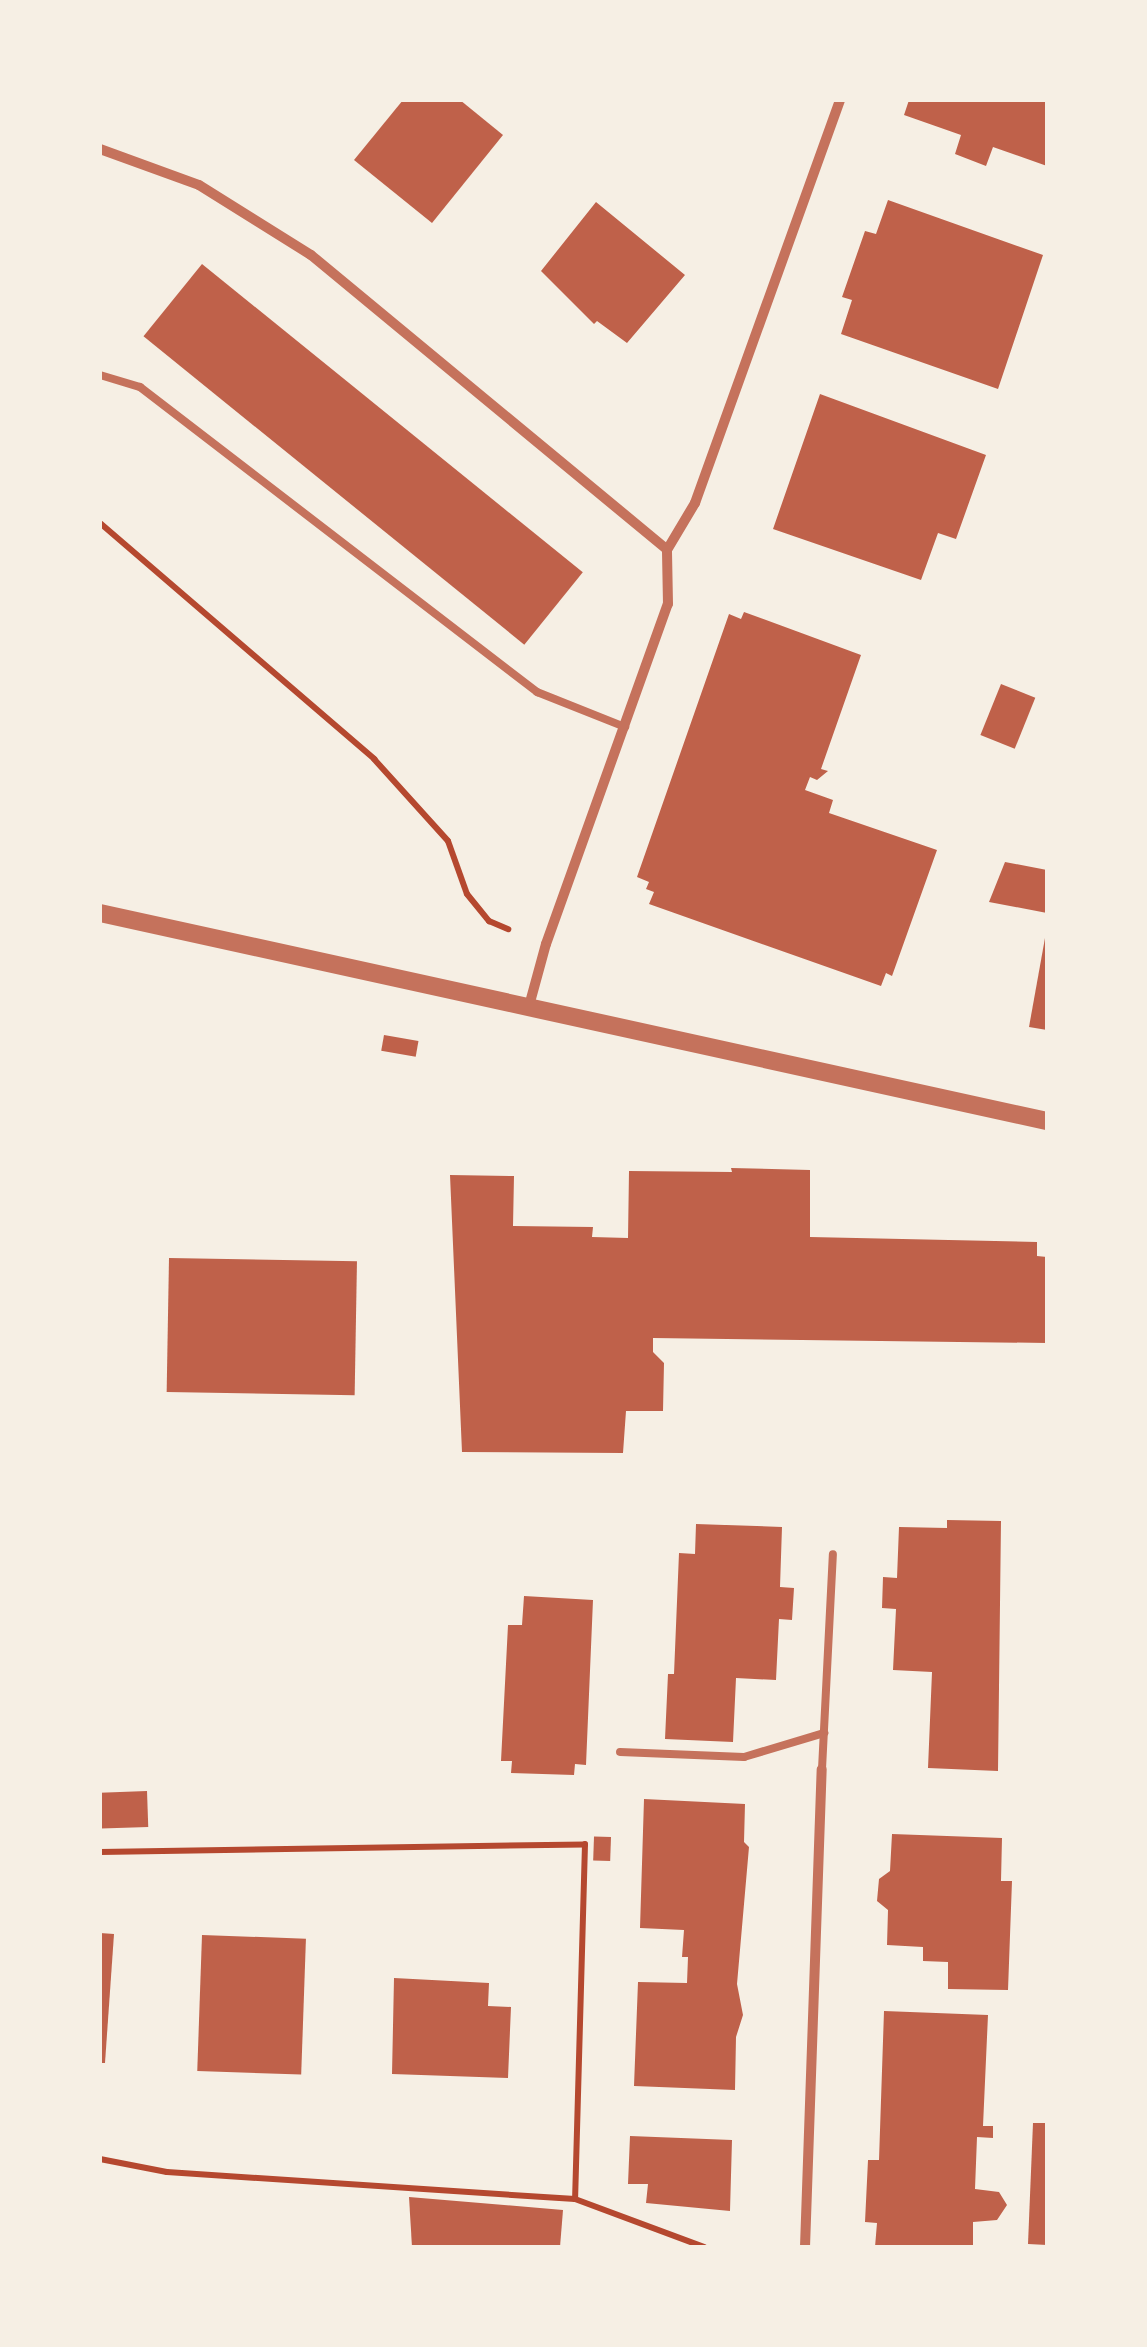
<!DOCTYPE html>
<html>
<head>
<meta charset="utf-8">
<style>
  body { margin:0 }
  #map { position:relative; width:1147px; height:2347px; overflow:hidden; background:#f6efe4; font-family:"Exo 2",sans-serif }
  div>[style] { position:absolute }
  .building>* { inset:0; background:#bf614a; transform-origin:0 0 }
  .path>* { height:6px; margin:-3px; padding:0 3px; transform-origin:3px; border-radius:3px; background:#b5482f }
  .service>* { height:8px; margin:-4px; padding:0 4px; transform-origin:4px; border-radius:4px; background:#c5725c }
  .minor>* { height:10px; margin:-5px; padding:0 5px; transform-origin:5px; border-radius:5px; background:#c5725c }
  .tertiary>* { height:18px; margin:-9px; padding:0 9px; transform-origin:9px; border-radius:9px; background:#c5725c }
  span { translate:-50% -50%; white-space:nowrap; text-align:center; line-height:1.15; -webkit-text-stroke:8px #f6efe4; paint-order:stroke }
  .frame { position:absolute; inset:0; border:102px solid #f6efe4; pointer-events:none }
</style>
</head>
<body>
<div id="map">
  <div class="building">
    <div style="clip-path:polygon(403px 100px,460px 100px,503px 135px,432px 223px,354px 160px)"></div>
    <div style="clip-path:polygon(909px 100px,1047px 100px,1047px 166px,993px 147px,986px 166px,955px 154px,961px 135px,904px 115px)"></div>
    <div style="clip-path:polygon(888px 200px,1043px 255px,998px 389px,841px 334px,852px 300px,842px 297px,865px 231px,876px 234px)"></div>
    <div style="clip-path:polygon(596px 202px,685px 275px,627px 343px,597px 321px,594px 324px,541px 271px)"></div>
    <div style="left:202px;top:264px;width:490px;height:93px;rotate:39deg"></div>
    <div style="clip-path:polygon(820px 394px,986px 455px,956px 539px,938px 533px,921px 580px,773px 529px)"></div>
    <div style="clip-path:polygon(744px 612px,861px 655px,821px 769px,828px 771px,817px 780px,810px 777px,805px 790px,833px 800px,829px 813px,937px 850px,892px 976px,886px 973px,881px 986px,649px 904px,654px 892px,646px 889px,649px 882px,637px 877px,729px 614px,741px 619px)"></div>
    <div style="left:1001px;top:684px;width:37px;height:55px;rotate:22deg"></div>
    <div style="clip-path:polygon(1005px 862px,1047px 870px,1047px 913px,989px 902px)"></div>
    <div style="clip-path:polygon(1045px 938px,1047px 939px,1047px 1030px,1029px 1027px)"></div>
    <div style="left:384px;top:1035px;width:35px;height:16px;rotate:10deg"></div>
    <div style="clip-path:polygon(731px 1168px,810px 1170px,810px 1237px,1037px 1242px,1037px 1256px,1047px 1257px,1047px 1343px,653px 1338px,653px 1352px,664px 1363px,663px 1411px,626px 1411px,623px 1453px,462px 1452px,450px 1175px,514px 1176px,513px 1226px,593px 1227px,592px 1237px,628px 1238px,629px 1171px,732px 1172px)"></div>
    <div style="left:169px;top:1258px;width:188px;height:134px;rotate:1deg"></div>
    <div style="clip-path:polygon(947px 1520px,1001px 1521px,998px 1771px,928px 1768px,932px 1672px,893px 1670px,896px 1609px,882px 1608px,883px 1577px,897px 1578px,899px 1527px,947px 1528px)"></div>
    <div style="clip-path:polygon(696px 1524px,782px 1527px,780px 1587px,794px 1588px,792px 1620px,779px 1619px,776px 1680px,736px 1678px,733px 1742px,665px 1739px,668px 1674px,674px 1674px,679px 1553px,695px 1554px)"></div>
    <div style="clip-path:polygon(524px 1596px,593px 1600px,586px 1765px,575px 1764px,574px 1775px,511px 1773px,512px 1761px,501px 1761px,508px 1625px,522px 1625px)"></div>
    <div style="left:147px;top:1791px;width:36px;height:47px;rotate:88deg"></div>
    <div style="clip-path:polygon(644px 1799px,745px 1804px,744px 1842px,749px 1847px,737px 1984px,743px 2015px,736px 2037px,735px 2090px,634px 2086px,638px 1982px,687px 1983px,688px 1957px,682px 1957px,684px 1930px,640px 1928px)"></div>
    <div style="clip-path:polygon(892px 1834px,1002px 1838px,1001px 1881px,1012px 1881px,1008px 1990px,948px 1989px,948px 1962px,923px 1961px,923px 1947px,887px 1945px,888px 1910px,877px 1901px,879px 1879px,890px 1871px)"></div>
    <div style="left:611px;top:1837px;width:24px;height:17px;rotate:92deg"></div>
    <div style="clip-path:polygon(100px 1933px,114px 1934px,105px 2063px,100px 2063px)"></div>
    <div style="left:202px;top:1935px;width:104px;height:136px;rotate:2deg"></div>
    <div style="clip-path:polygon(394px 1978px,489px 1983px,488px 2006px,511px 2007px,508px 2078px,392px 2074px)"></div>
    <div style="clip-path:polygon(884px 2011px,988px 2015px,983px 2126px,993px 2126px,993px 2138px,977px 2137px,975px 2189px,999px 2192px,1007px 2205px,997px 2220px,973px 2222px,973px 2247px,875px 2247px,877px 2223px,865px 2222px,868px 2160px,879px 2160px)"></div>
    <div style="clip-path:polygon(1033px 2123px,1047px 2123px,1047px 2245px,1028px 2244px)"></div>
    <div style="clip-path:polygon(630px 2136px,732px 2140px,730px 2211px,646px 2203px,648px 2184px,628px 2184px)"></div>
    <div style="clip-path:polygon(409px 2197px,563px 2210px,560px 2247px,412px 2247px)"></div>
  </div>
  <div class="path">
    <div style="left:100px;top:523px;width:362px;rotate:40.7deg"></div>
    <div style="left:374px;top:759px;width:110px;rotate:47.9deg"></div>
    <div style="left:448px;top:841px;width:56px;rotate:70.3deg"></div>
    <div style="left:467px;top:894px;width:35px;rotate:51deg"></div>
    <div style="left:489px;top:921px;width:21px;rotate:23deg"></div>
    <div style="left:100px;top:1852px;width:485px;rotate:-0.9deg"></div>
    <div style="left:585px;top:1844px;width:355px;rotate:91.6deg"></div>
    <div style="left:100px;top:2159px;width:68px;rotate:11deg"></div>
    <div style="left:167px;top:2172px;width:409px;rotate:3.8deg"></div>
    <div style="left:575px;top:2199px;width:138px;rotate:20.4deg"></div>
  </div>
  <div class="service">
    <div style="left:100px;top:375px;width:42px;rotate:16.7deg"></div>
    <div style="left:140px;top:387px;width:501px;rotate:37.53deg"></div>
    <div style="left:537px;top:692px;width:95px;rotate:21.7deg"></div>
    <div style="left:620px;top:1752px;width:124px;rotate:2.3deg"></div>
    <div style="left:744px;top:1757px;width:84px;rotate:-16.7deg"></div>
    <div style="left:822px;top:1769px;width:215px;rotate:-87.1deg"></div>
  </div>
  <div class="minor">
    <div style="left:100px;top:149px;width:105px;rotate:20deg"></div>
    <div style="left:199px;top:185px;width:132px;rotate:32deg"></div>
    <div style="left:311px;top:255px;width:462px;rotate:39.6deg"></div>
    <div style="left:529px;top:1006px;width:64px;rotate:-74.7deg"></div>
    <div style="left:546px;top:944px;width:361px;rotate:-70.3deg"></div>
    <div style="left:668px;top:604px;width:54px;rotate:-91.1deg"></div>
    <div style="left:667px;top:550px;width:55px;rotate:-59.2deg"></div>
    <div style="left:695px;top:503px;width:428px;rotate:-70.2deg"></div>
    <div style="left:805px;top:2247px;width:478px;rotate:-88deg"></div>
  </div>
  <div class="tertiary">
    <div style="left:100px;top:913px;width:970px;rotate:12.39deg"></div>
  </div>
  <div class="frame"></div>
</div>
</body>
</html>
